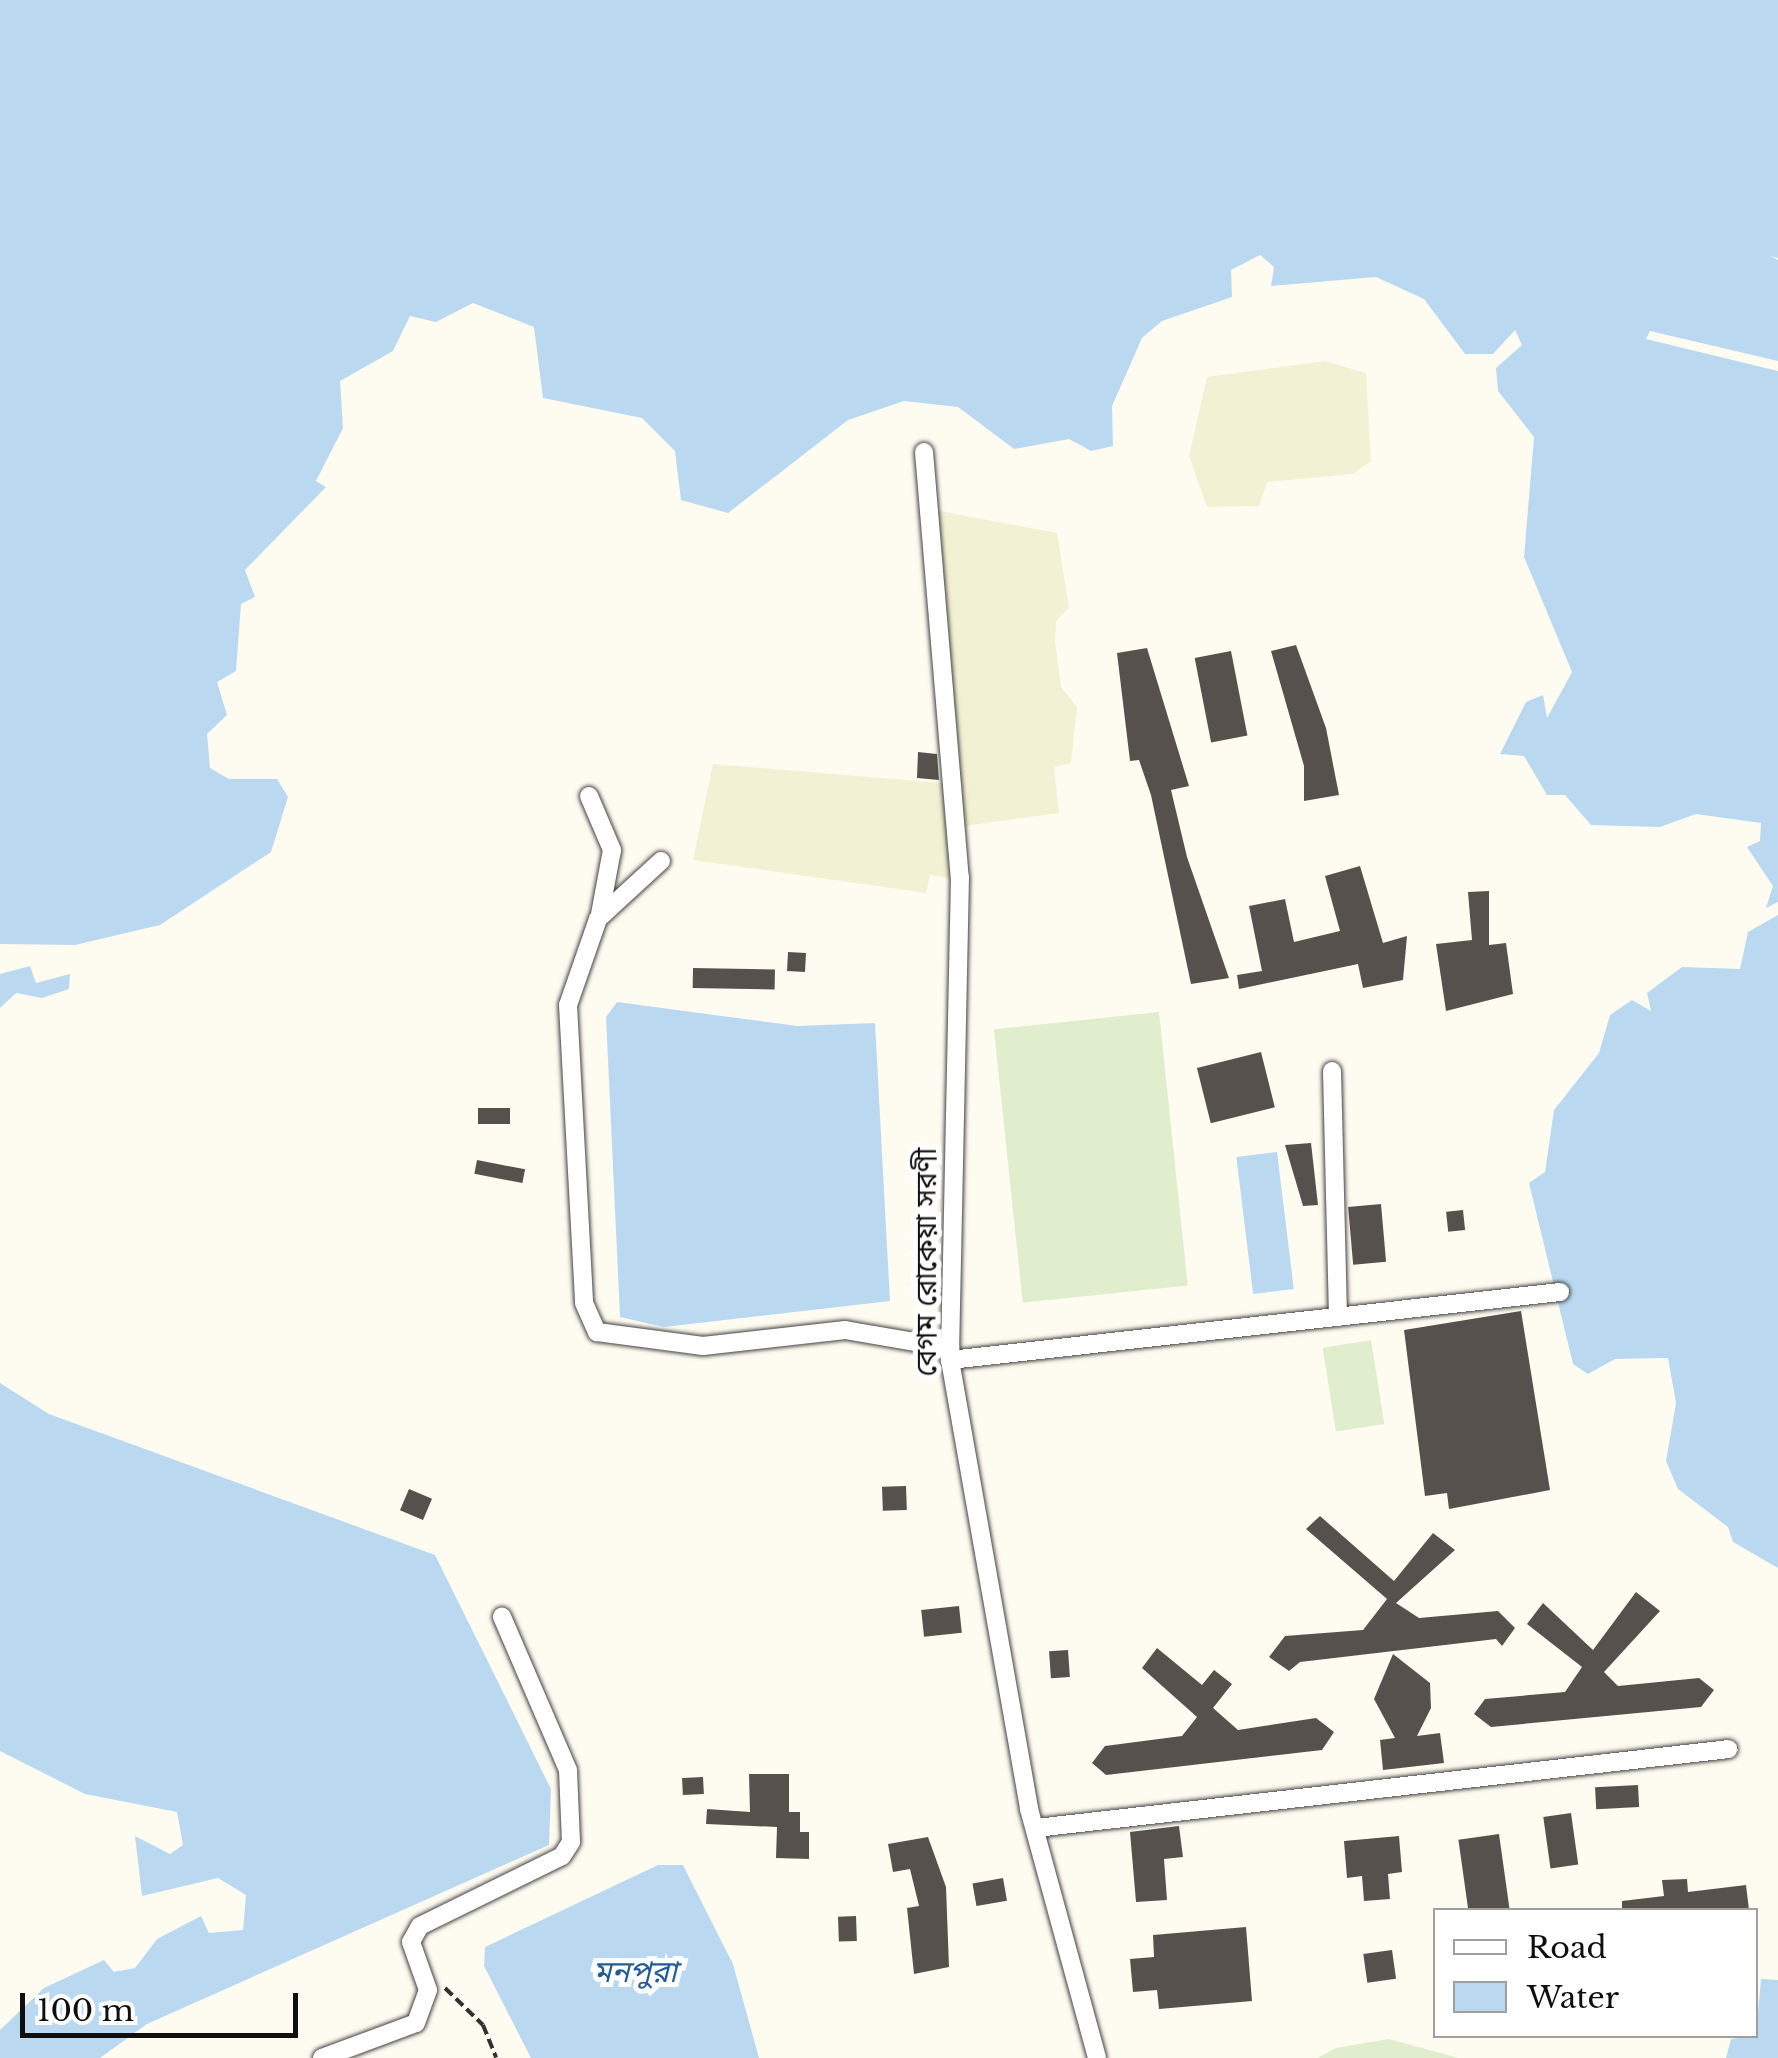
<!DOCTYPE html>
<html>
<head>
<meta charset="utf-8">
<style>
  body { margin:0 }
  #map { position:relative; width:1778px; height:2058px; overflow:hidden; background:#fefcf1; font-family:"Libre Baskerville","Noto Sans Bengali",serif }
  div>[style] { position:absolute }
  .farmland>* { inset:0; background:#f2f1d3 }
  .pitch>* { inset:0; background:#e1eece; transform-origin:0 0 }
  .water>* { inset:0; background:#bad9f1; transform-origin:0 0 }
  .building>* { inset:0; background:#56514c; transform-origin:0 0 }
  .path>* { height:4px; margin-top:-2px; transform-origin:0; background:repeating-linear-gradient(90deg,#313131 0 10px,transparent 0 15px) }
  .roads { filter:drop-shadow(0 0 2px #424242) drop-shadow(0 0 2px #424242) }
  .minor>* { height:18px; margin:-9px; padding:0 9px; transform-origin:9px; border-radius:9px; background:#fff }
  span { translate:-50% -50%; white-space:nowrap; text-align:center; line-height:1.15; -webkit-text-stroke:10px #fff; paint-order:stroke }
  .street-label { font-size:28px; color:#0f0f0f }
  .water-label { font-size:30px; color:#235c95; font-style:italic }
  .legend { position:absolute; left:1433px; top:1908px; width:325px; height:130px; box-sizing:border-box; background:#fff; border:2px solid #9f9f9f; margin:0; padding:12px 18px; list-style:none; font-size:30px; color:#0f0f0f }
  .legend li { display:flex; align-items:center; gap:20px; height:50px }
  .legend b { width:50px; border:2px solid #9f9f9f }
  .scale { position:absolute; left:20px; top:1993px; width:278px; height:45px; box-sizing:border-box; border:5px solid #0f0f0f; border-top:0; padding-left:12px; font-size:30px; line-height:35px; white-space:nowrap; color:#0f0f0f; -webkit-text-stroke:8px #fff; paint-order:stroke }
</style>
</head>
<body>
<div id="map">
  <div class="farmland">
    <div style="clip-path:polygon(1325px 361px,1366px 373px,1371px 461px,1353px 474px,1267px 482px,1259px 506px,1207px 507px,1189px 456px,1207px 377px)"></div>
    <div style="clip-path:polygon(929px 509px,1057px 533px,1069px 608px,1056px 621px,1055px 641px,1061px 687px,1077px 707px,1071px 763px,1054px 767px,1059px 813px,964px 826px)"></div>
    <div style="clip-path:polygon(713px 764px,953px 784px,955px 879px,930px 875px,926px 893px,693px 860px)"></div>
  </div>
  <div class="pitch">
    <div style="left:1159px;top:1012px;width:275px;height:166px;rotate:84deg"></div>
    <div style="left:1371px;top:1340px;width:85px;height:49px;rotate:81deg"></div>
    <div style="clip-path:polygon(1389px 2039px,1459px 2058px,1317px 2058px,1336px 2048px)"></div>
  </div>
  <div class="water">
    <div style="clip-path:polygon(0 0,1778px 0,1778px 258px,1770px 256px,1778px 260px,1778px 361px,1650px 331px,1646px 339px,1778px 371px,1778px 902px,1766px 908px,1773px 886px,1747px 847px,1760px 841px,1761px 823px,1696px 814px,1660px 827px,1591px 825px,1565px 795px,1547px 795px,1524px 756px,1500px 754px,1526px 702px,1543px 695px,1547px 718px,1572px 672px,1524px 557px,1534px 437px,1498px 391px,1496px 368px,1522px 345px,1515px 330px,1493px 354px,1465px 354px,1424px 299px,1376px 277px,1271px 286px,1274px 267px,1260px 255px,1231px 270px,1232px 297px,1162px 321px,1142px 338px,1112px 406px,1113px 446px,1091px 451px,1069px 439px,1014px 449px,958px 407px,904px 401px,848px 420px,728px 513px,681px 500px,675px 451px,642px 418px,543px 398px,534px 327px,473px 303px,436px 322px,410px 316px,393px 351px,340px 381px,343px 428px,316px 481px,326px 487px,245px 570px,255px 597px,241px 604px,236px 671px,217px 682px,227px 715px,207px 734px,210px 768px,229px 779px,277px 779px,288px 797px,271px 852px,160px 925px,75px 945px,0 944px)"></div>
    <div style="clip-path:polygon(1778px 915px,1778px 1568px,1733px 1542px,1728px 1527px,1678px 1489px,1666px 1461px,1676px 1403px,1668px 1358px,1615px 1359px,1588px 1374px,1573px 1364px,1529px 1183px,1545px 1172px,1554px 1110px,1599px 1053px,1610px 1015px,1632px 1000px,1651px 1011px,1647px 993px,1682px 967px,1740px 969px,1748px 932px)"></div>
    <div style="clip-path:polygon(30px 966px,36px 983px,70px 974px,69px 989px,42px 998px,16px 993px,0 1008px,0 974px)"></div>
    <div style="clip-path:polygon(617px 1002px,797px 1026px,875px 1023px,890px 1301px,664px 1327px,620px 1317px,606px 1017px)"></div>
    <div style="left:1277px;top:1152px;width:138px;height:41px;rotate:83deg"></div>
    <div style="clip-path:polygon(0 1383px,49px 1414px,435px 1555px,551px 1789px,549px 1845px,147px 2024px,100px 2058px,0 2058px,0 2030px,44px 1988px,104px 1960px,114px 1972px,135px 1968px,157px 1939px,201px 1916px,209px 1933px,243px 1930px,246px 1895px,218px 1878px,142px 1896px,135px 1836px,170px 1854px,183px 1845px,177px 1812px,85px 1794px,0 1751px)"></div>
    <div style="clip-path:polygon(658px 1865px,683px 1865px,692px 1883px,733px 1964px,759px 2058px,531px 2058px,484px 1966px,485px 1947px)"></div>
    <div style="clip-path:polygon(1761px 1979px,1778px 1980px,1778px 2058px,1726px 2058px,1731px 2039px,1756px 2036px)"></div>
  </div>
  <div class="building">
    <div style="clip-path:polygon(1296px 645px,1326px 728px,1339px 795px,1304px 801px,1304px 766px,1271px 651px)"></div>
    <div style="clip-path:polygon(1147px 648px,1189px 786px,1171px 790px,1187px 857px,1229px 978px,1191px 984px,1151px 795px,1139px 760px,1130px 761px,1117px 653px)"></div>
    <div style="left:1231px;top:651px;width:86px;height:37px;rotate:79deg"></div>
    <div style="clip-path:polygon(918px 752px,937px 754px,939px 780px,917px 778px)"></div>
    <div style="clip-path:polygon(1360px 866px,1383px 943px,1407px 936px,1403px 980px,1363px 988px,1358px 964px,1239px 989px,1237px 975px,1262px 971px,1249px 906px,1285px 899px,1294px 942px,1340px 931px,1325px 876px)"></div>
    <div style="clip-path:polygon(1489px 891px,1489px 945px,1506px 943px,1513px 994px,1446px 1011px,1436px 944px,1472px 940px,1468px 892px)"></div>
    <div style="left:788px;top:952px;width:18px;height:19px;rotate:3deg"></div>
    <div style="left:693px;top:968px;width:82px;height:20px;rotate:1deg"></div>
    <div style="left:1261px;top:1052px;width:57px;height:66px;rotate:76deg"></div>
    <div style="left:478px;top:1108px;width:32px;height:16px"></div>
    <div style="clip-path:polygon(1311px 1143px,1318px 1205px,1303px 1206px,1285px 1145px)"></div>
    <div style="left:477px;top:1160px;width:49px;height:14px;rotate:11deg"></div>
    <div style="left:1381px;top:1204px;width:58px;height:33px;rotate:85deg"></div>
    <div style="left:1463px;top:1210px;width:20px;height:17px;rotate:84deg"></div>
    <div style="clip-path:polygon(1521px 1311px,1550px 1490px,1449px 1509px,1447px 1493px,1425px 1496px,1404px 1330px)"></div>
    <div style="left:906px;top:1486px;width:24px;height:24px;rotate:88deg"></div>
    <div style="left:409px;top:1489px;width:25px;height:23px;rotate:23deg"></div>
    <div style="clip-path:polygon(1320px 1516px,1394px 1581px,1433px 1533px,1455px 1550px,1396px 1603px,1419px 1618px,1498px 1611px,1515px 1628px,1502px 1646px,1496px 1639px,1300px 1662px,1289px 1671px,1269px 1657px,1285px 1636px,1363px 1630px,1387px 1599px,1306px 1529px)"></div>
    <div style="clip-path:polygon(1636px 1592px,1660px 1611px,1604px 1672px,1618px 1686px,1699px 1678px,1714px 1690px,1701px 1707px,1491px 1727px,1474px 1714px,1485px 1699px,1565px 1692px,1582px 1667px,1527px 1624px,1543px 1603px,1593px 1650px)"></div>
    <div style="left:959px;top:1606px;width:27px;height:38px;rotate:84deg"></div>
    <div style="clip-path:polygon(1157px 1648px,1202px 1685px,1214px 1670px,1232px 1684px,1213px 1708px,1238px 1730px,1316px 1718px,1334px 1732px,1322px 1750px,1106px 1775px,1092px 1763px,1105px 1746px,1182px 1736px,1197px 1717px,1142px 1668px)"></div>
    <div style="left:1068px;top:1650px;width:27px;height:19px;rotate:86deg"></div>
    <div style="clip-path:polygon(1393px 1654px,1430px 1683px,1431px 1708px,1417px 1736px,1440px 1733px,1444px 1763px,1383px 1770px,1380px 1740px,1395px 1738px,1374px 1699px)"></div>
    <div style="clip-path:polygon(749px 1774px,789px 1774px,789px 1812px,800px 1812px,800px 1832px,809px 1832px,809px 1859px,776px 1858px,777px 1827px,706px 1824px,707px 1809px,750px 1812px)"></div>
    <div style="left:703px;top:1777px;width:17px;height:21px;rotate:87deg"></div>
    <div style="left:1638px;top:1785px;width:22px;height:43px;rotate:87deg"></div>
    <div style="left:1571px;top:1813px;width:52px;height:28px;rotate:82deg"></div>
    <div style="clip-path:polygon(1179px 1826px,1183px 1857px,1164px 1859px,1167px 1900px,1136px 1902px,1130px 1832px)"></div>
    <div style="left:1499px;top:1834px;width:77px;height:41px;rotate:82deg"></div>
    <div style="clip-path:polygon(1399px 1836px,1402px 1872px,1388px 1874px,1390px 1899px,1364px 1901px,1362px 1876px,1347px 1878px,1344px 1841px)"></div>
    <div style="clip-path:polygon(928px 1837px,946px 1887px,949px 1967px,914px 1974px,907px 1908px,919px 1906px,910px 1869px,893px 1872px,888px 1844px)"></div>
    <div style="left:1003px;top:1878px;width:23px;height:31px;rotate:80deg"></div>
    <div style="clip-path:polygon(1687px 1879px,1688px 1892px,1746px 1885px,1749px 1910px,1622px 1910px,1622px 1901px,1664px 1896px,1662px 1880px)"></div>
    <div style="left:856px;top:1916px;width:25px;height:18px;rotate:88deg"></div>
    <div style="clip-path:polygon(1246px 1927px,1252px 2001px,1159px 2009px,1157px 1990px,1133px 1992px,1130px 1959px,1154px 1957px,1153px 1935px)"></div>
    <div style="left:1392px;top:1950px;width:29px;height:29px;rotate:82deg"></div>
  </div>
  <div class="path">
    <div style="left:445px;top:1988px;width:53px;rotate:44.2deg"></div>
    <div style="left:483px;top:2025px;width:35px;rotate:68deg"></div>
  </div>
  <div class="roads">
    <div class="minor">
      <div style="left:924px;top:452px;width:427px;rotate:85.2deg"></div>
      <div style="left:960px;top:877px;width:483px;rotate:91.2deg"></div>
      <div style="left:950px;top:1360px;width:456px;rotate:80deg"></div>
      <div style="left:1029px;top:1809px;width:258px;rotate:74.7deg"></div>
      <div style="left:589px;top:796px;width:59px;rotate:66.9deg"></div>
      <div style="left:612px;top:850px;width:65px;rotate:100.6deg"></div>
      <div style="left:661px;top:861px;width:86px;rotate:137.4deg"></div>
      <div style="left:598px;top:919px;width:91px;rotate:109.2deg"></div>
      <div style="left:568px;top:1005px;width:298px;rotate:86.9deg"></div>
      <div style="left:584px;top:1303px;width:32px;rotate:66deg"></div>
      <div style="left:597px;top:1332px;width:107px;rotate:7.5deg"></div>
      <div style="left:703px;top:1346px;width:143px;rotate:-6.4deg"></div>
      <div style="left:845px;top:1330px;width:107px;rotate:9.7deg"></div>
      <div style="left:1332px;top:1071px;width:246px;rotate:88.6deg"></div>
      <div style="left:950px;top:1360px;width:614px;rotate:-6.36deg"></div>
      <div style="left:1036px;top:1828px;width:697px;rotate:-6.5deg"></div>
      <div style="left:322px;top:2058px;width:100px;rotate:-20.4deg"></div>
      <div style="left:416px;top:2023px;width:35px;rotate:-70deg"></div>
      <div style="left:428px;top:1990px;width:51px;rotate:-109.5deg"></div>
      <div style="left:411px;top:1942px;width:18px;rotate:-61deg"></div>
      <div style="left:420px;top:1926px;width:158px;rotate:-26.2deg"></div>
      <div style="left:562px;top:1856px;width:17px;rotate:-57deg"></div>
      <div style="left:571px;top:1842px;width:72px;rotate:-92.4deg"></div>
      <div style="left:568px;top:1770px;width:167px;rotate:-113.3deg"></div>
    </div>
  </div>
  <div class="street-label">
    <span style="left:927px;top:1262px;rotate:-90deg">বেগম রোকেয়া সরণী</span>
  </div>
  <div class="water-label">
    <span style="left:635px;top:1972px">মনপুরা</span>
  </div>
  <ul class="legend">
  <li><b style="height:12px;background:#fff"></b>Road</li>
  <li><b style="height:28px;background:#bad9f1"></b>Water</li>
  </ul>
  <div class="scale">100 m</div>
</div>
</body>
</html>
